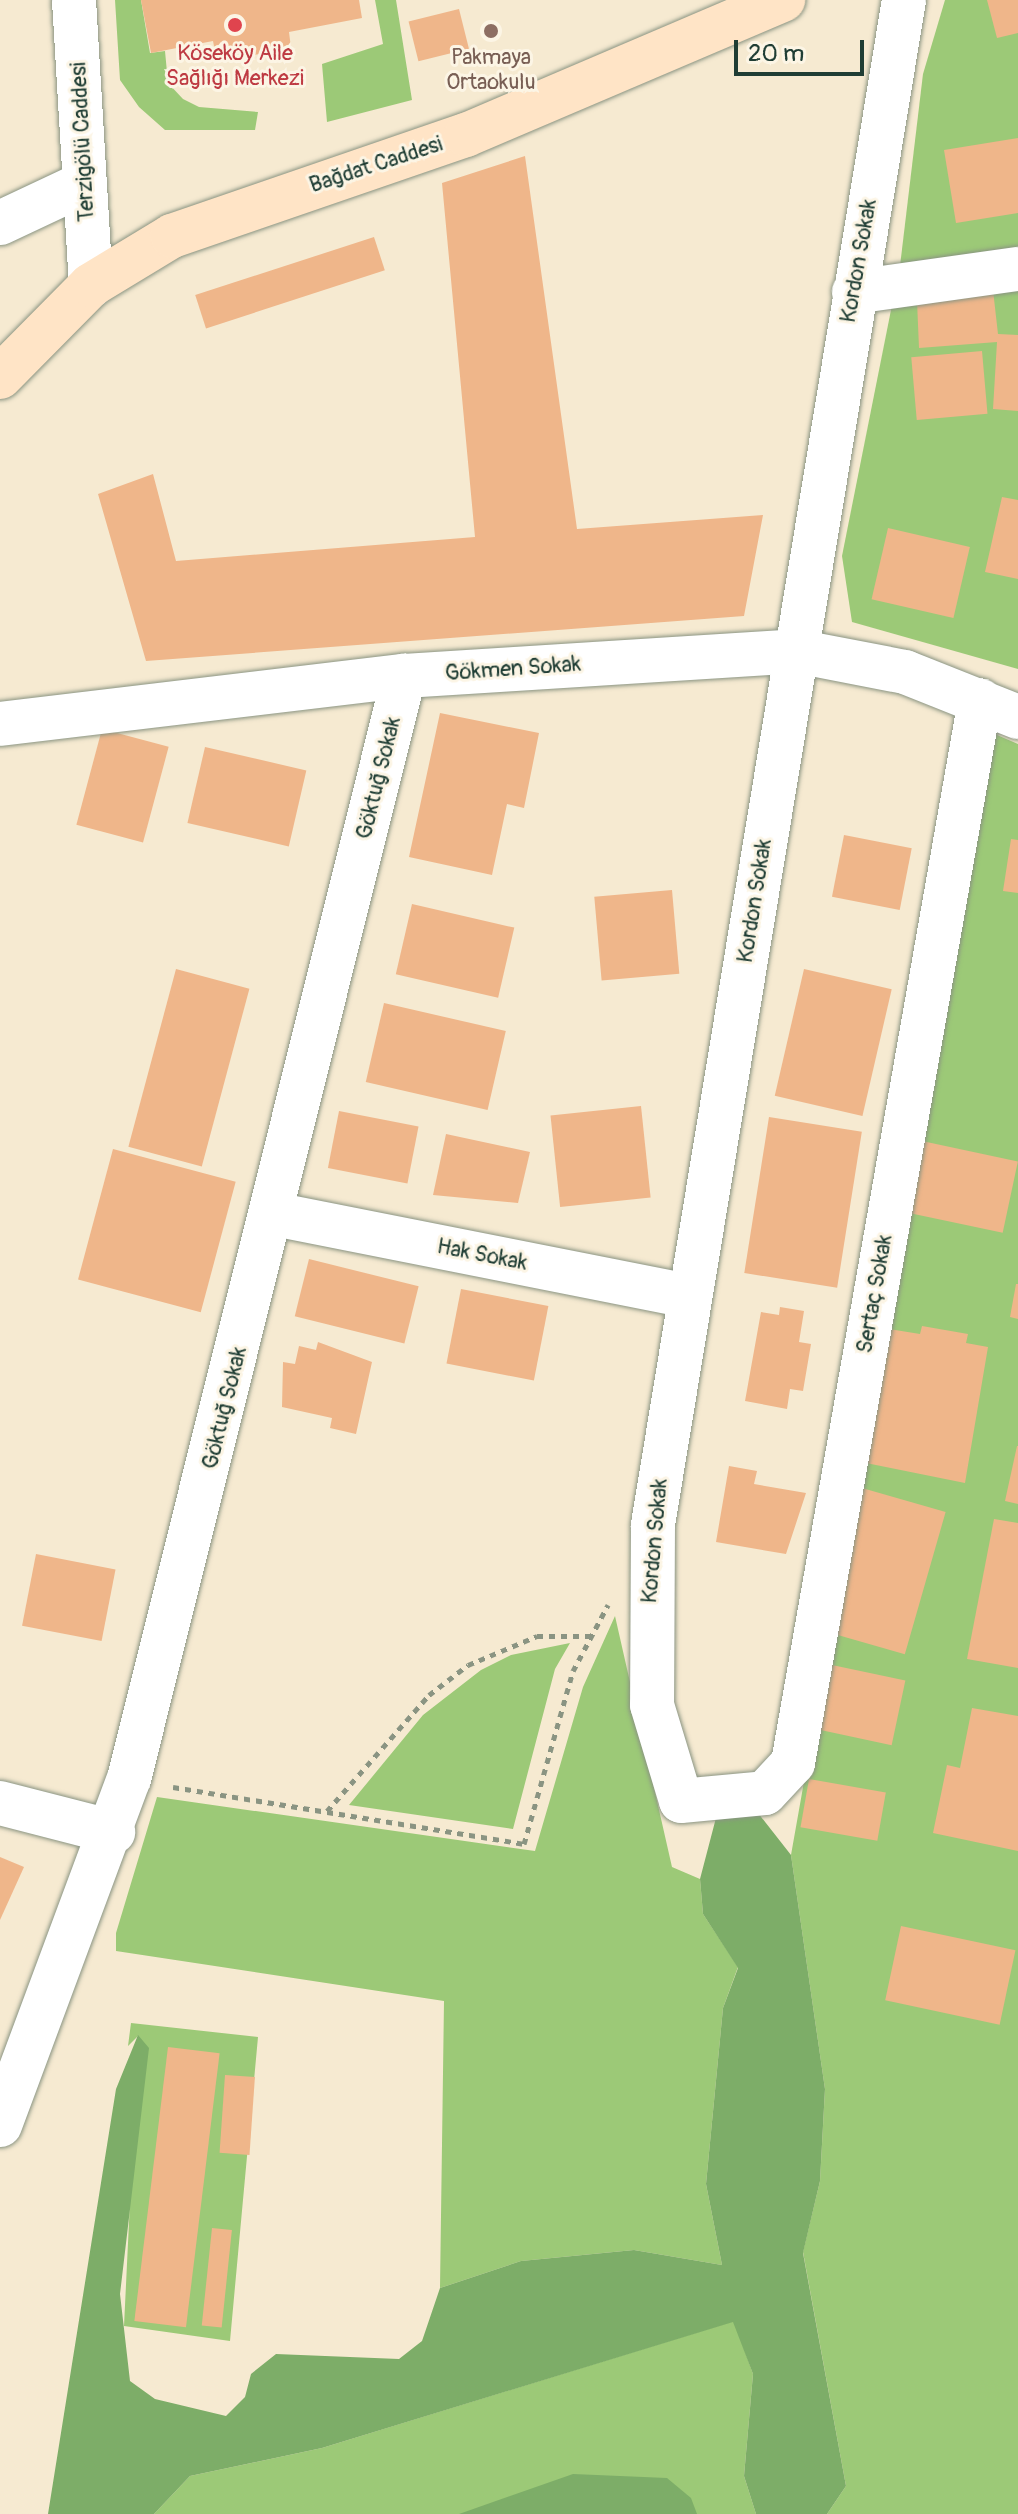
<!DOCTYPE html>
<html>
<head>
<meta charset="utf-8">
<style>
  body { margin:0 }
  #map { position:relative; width:1018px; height:2514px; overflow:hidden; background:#f6ead1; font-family:Pangolin,sans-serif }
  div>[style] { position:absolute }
  .green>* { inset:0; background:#9cc977 }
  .forest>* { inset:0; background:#7dad68 }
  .building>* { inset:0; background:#efb68a; transform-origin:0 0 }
  .path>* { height:5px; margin-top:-2.5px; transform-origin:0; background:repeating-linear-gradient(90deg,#8a9482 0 6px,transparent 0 12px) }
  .roads { filter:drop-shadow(0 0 2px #8a9482) drop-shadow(0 0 2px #8a9482) }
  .street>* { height:44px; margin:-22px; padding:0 22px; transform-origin:22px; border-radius:22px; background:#fff }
  .secondary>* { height:44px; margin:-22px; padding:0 22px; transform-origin:22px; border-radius:22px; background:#ffe4c6 }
  .dots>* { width:22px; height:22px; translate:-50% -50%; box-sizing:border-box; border:4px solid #fcf5e5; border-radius:50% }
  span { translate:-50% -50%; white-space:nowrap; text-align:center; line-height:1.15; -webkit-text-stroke:6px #fcf5e5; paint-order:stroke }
  .health-label { font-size:22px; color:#be3a42 }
  .education-label { font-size:22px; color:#785e54 }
  .street-label { font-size:22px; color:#1f3d34 }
  .scale { position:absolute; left:734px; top:40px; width:130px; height:36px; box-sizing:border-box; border:4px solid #1f3d34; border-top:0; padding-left:10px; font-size:24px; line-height:28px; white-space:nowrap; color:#1f3d34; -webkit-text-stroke:6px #fcf5e5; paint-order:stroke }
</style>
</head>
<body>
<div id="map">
  <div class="green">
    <div style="clip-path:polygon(115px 0,141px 0,150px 53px,165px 51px,168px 83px,183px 99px,199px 107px,258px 112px,255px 130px,165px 130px,139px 107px,120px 80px)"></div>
    <div style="clip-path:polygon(375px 0,396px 0,412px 100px,327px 122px,322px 64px,383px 44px)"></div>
    <div style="clip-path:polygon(945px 0,1018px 0,1018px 248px,900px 266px,923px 74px)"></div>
    <div style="clip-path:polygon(1018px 286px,1018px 669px,852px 622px,842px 556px,892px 305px)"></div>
    <div style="clip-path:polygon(990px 732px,1018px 744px,1018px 2514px,827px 2514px,846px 2486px,803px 2252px,820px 2181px,825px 2089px,791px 1855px)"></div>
    <div style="clip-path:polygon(615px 1616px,672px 1867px,700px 1879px,703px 1914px,738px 1967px,723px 2008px,706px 2184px,722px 2265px,634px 2250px,521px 2261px,440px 2288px,444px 2001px,116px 1951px,116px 1933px,157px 1797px,535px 1851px,583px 1687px)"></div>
    <div style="clip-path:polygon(570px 1643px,555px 1669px,513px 1829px,349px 1805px,423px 1715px,481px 1670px,511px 1655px)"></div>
    <div style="clip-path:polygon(131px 2023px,258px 2037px,230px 2341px,124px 2326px,138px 2036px,128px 2046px)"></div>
    <div style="clip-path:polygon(734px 2321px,753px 2374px,744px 2476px,756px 2514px,154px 2514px,190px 2476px,322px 2448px)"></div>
  </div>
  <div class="forest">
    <div style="clip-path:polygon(758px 1813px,791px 1855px,825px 2089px,820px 2181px,803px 2253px,846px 2486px,827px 2514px,756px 2514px,744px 2476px,753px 2374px,733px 2322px,322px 2448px,190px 2476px,154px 2514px,48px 2514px,116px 2089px,138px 2035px,149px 2048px,120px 2294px,130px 2381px,155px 2399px,226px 2416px,245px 2397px,251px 2374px,276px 2354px,399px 2359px,422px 2341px,440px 2288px,521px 2261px,634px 2250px,722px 2265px,706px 2184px,723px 2008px,738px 1968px,703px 1914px,700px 1879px,717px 1814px)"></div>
    <div style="clip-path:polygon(573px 2474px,667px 2478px,691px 2498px,697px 2514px,459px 2514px)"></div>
  </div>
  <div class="building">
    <div style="clip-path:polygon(141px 0,359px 0,362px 18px,289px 32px,291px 48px,217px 62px,213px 41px,151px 53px)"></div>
    <div style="clip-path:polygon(987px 0,1018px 0,1018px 33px,997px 38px)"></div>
    <div style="left:459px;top:9px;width:41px;height:52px;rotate:76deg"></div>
    <div style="clip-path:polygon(1018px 138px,1018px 213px,956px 223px,944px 150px)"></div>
    <div style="clip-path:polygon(525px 156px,577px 529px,763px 515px,744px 616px,146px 661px,98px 494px,153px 474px,176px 561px,475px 537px,442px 183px)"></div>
    <div style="left:374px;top:237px;width:35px;height:188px;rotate:72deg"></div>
    <div style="clip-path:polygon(993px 290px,998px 334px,1018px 335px,1018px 411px,993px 409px,997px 342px,919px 348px,917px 301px)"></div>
    <div style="left:982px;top:351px;width:63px;height:71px;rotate:85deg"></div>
    <div style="clip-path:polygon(1002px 497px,1018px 500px,1018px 579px,985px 572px)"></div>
    <div style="left:888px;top:528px;width:84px;height:73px;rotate:13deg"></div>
    <div style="clip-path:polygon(440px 713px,539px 733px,524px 808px,507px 804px,492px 875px,409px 857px)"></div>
    <div style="left:102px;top:729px;width:69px;height:99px;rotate:15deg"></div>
    <div style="left:205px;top:747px;width:104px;height:78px;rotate:13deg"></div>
    <div style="left:844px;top:835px;width:69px;height:63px;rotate:11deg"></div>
    <div style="clip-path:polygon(1011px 839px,1018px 840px,1018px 893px,1003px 891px)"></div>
    <div style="left:672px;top:890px;width:84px;height:78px;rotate:85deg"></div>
    <div style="left:412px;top:904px;width:105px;height:72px;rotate:13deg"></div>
    <div style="left:176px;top:969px;width:76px;height:184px;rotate:15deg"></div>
    <div style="left:804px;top:969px;width:90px;height:130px;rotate:13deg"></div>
    <div style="left:384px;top:1003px;width:125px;height:81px;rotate:13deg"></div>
    <div style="left:641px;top:1106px;width:92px;height:91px;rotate:84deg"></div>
    <div style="left:339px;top:1111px;width:81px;height:58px;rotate:11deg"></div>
    <div style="left:769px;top:1117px;width:94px;height:158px;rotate:9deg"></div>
    <div style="clip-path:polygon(446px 1134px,530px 1152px,518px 1203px,433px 1195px)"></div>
    <div style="left:922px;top:1141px;width:98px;height:73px;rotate:12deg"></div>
    <div style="left:113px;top:1149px;width:127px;height:135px;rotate:15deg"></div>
    <div style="left:309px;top:1259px;width:113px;height:59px;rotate:14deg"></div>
    <div style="clip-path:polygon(1016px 1284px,1018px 1284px,1018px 1319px,1010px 1317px)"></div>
    <div style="left:461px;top:1289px;width:89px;height:76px;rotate:11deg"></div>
    <div style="clip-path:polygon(780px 1307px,804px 1311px,799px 1342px,811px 1344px,803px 1391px,790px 1389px,787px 1409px,745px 1401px,761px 1312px,779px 1315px)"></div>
    <div style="clip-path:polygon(922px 1326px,968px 1334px,966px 1343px,988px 1347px,965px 1483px,866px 1463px,889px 1329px,920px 1334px)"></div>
    <div style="clip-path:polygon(318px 1342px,372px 1362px,356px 1434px,330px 1428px,332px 1418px,282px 1407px,283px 1362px,295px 1364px,299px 1346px,316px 1350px)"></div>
    <div style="clip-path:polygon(1017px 1446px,1018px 1446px,1018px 1504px,1005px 1501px)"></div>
    <div style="clip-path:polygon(729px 1466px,757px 1471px,754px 1484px,806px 1493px,786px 1554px,716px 1542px)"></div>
    <div style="left:862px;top:1488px;width:87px;height:148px;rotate:16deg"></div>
    <div style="clip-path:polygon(994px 1519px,1018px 1523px,1018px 1668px,967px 1659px)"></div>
    <div style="left:36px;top:1554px;width:81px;height:73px;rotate:11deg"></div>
    <div style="left:832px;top:1665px;width:75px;height:66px;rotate:12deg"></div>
    <div style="clip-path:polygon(972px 1708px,1018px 1716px,1018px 1851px,933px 1833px,947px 1765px,960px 1768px)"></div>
    <div style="left:809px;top:1779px;width:78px;height:49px;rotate:10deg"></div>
    <div style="clip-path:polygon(0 1857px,24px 1867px,0 1920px)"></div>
    <div style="left:901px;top:1926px;width:117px;height:76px;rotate:12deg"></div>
    <div style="left:168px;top:2047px;width:52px;height:276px;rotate:7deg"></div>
    <div style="left:225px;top:2075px;width:30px;height:78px;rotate:4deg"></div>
    <div style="left:212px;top:2228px;width:20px;height:98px;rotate:6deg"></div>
  </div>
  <div class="path">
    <div style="left:173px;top:1787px;width:356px;rotate:9.2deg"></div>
    <div style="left:524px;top:1844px;width:180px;rotate:-74.2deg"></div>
    <div style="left:573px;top:1671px;width:75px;rotate:-62.1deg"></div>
    <div style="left:327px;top:1811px;width:154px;rotate:-48.7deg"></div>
    <div style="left:429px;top:1695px;width:49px;rotate:-37.6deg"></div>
    <div style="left:468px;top:1665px;width:75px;rotate:-22.8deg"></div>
    <div style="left:537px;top:1636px;width:53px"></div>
  </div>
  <div class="roads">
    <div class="street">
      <div style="left:74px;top:0;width:286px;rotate:86.6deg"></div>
      <div style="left:904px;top:0;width:1546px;rotate:99.35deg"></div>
      <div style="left:653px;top:1525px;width:180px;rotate:90.3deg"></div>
      <div style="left:652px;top:1705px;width:100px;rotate:73.2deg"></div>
      <div style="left:681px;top:1801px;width:84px;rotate:-5.4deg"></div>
      <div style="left:765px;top:1793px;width:41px;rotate:-47deg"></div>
      <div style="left:793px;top:1763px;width:1079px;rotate:-80.02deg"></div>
      <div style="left:0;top:223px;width:94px;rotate:-25.2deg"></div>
      <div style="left:854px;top:292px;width:166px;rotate:-8deg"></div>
      <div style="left:0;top:724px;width:407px;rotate:-6.8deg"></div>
      <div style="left:404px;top:676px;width:393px;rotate:-3.6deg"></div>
      <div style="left:796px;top:651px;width:111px;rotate:10.9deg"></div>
      <div style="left:905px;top:672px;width:122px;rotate:21.7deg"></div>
      <div style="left:274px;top:1214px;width:424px;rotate:11.2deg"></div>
      <div style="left:0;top:1803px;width:117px;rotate:14.4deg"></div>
      <div style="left:0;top:2125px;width:369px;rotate:-69.6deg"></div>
      <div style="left:129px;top:1779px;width:1137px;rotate:-76deg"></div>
    </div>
    <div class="secondary">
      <div style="left:0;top:377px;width:129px;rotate:-45.3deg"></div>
      <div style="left:91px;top:285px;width:95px;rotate:-31.2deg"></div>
      <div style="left:172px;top:236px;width:311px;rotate:-19deg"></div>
      <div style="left:466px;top:135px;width:345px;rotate:-23.1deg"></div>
    </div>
  </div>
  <div class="dots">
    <div style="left:235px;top:25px;background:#e0444e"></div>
    <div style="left:491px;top:31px;background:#8d6e63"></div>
  </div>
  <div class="health-label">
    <span style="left:235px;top:66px">Köseköy Aile<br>Sağlığı Merkezi</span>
  </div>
  <div class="education-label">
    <span style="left:491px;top:70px">Pakmaya<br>Ortaokulu</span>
  </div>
  <div class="street-label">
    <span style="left:83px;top:142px;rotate:-93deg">Terzigölü Caddesi</span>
    <span style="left:376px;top:165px;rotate:-18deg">Bağdat Caddesi</span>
    <span style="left:859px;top:261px;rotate:-80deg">Kordon Sokak</span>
    <span style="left:513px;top:669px;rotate:-4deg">Gökmen Sokak</span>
    <span style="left:379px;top:778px;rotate:-76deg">Göktuğ Sokak</span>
    <span style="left:755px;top:901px;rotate:-81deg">Kordon Sokak</span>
    <span style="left:482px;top:1255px;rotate:11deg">Hak Sokak</span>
    <span style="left:875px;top:1294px;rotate:-80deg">Sertaç Sokak</span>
    <span style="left:225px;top:1408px;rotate:-76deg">Göktuğ Sokak</span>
    <span style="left:655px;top:1541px;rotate:-85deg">Kordon Sokak</span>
  </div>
  <div class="scale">20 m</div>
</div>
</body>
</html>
